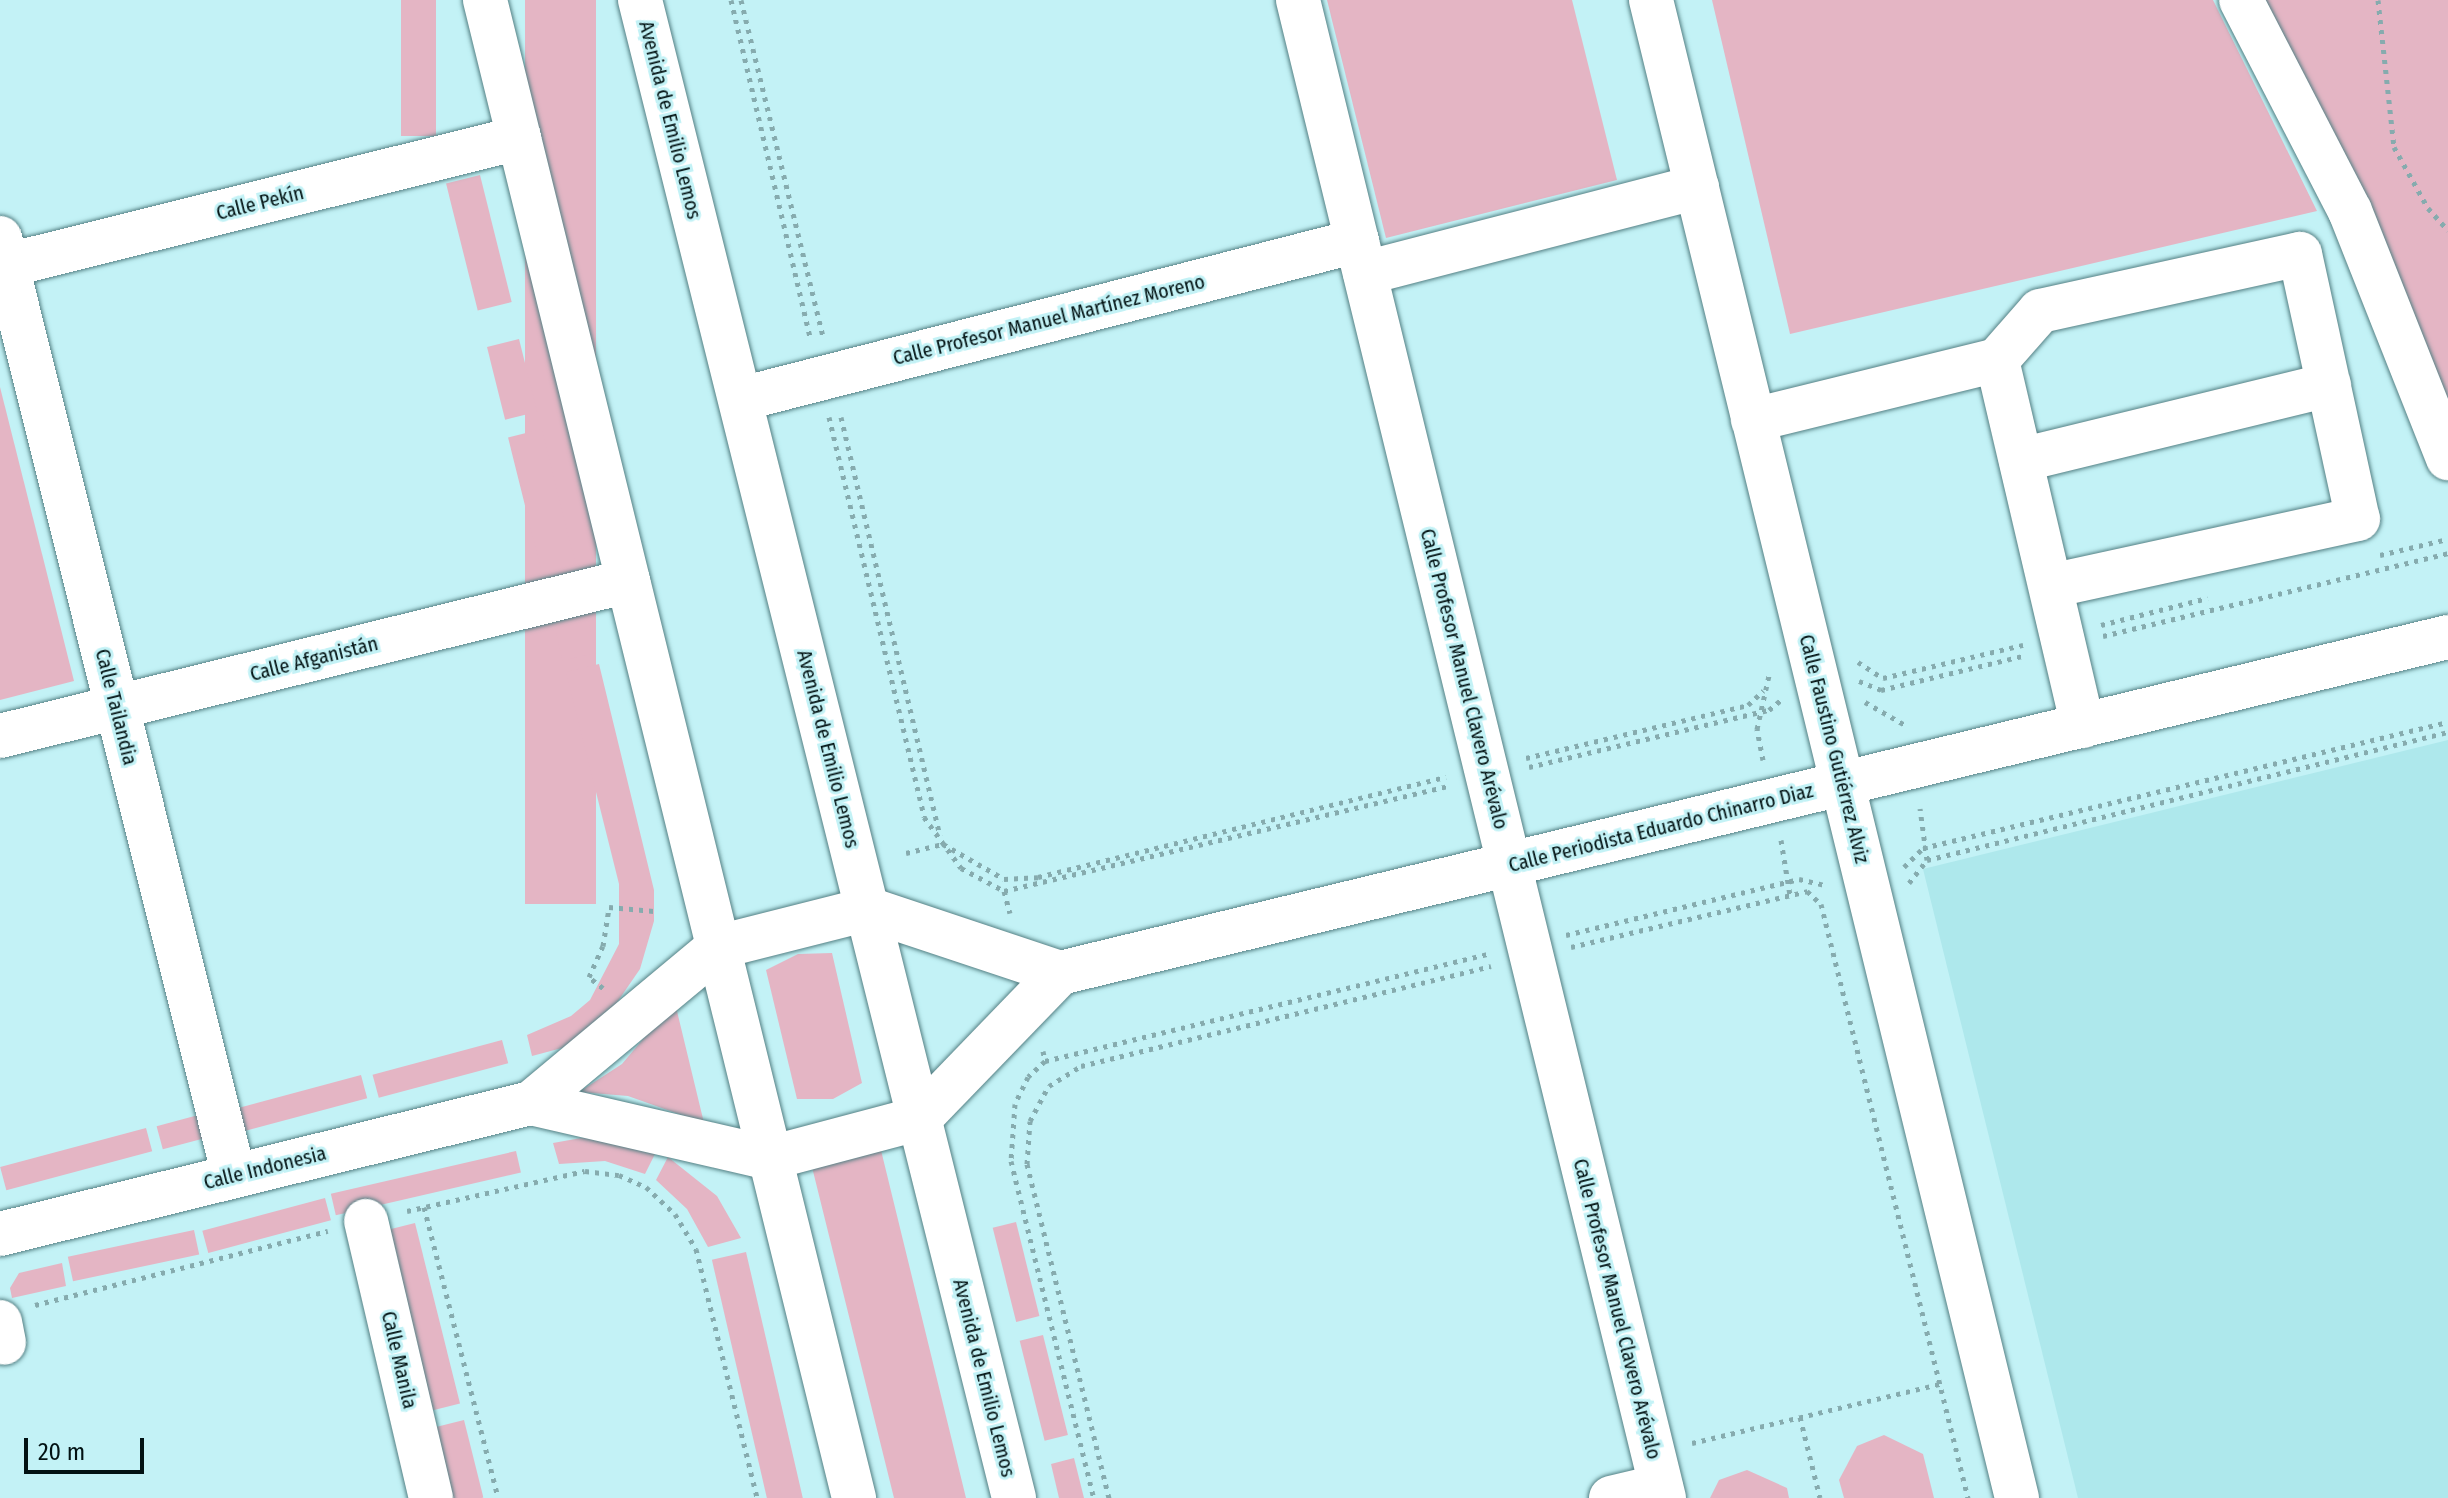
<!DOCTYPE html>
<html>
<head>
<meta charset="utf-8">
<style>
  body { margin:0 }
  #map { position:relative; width:2448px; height:1498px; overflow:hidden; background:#c3f2f6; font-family:"Fira Sans Condensed",sans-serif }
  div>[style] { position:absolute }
  .built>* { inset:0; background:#aee8ec }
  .green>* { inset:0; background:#e4b5c4; transform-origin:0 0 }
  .path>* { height:5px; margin-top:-2.5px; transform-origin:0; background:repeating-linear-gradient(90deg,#86abae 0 4px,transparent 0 10px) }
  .roads { filter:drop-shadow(0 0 2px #548084) drop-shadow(0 0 2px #548084) }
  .minor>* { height:44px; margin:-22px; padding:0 22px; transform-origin:22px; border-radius:22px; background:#fff }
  span { translate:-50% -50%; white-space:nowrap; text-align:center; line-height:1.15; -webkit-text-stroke:6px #c3f2f6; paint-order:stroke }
  .street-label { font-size:20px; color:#021213 }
  .scale { position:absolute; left:24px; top:1438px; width:120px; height:36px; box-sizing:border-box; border:4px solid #021213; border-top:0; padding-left:10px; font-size:24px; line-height:28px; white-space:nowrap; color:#021213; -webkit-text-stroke:6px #c3f2f6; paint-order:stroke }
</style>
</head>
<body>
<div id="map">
  <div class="built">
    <div style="clip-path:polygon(2448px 740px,2448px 1498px,2078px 1498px,1923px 869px)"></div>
  </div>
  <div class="green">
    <div style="left:401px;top:0;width:35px;height:136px"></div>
    <div style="left:525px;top:0;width:71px;height:904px"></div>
    <div style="clip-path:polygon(1327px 0,1572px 0,1617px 180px,1386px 238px)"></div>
    <div style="clip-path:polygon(1712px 0,2213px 0,2317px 211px,1790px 334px)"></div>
    <div style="clip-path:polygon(2257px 0,2448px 0,2448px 419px)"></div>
    <div style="left:480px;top:175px;width:131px;height:35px;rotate:76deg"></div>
    <div style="left:519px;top:339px;width:75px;height:33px;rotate:76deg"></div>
    <div style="clip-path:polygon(0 387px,74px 681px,0 700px)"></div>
    <div style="left:542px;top:429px;width:152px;height:35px;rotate:76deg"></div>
    <div style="left:586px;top:611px;width:43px;height:34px;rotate:77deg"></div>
    <div style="clip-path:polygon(599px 664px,654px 890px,654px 921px,640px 969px,607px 1017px,562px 1048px,532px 1056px,527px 1035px,571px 1016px,590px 1000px,619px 944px,619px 884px,566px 672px)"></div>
    <div style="clip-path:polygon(832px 953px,862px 1083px,833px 1099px,797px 1099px,766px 970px,798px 954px)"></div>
    <div style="clip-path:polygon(671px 1006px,676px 1007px,704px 1123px,628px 1096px,579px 1092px,622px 1064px)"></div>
    <div style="left:502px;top:1040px;width:24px;height:134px;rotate:75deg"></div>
    <div style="left:361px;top:1075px;width:24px;height:128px;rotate:75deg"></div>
    <div style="left:202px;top:1114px;width:24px;height:47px;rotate:75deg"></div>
    <div style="left:146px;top:1128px;width:24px;height:151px;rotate:75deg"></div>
    <div style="clip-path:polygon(581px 1138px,608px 1139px,656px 1152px,645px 1174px,605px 1161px,559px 1164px,553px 1143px)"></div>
    <div style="clip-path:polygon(879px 1142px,966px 1498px,894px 1498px,810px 1159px,847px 1160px)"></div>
    <div style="left:516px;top:1151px;width:22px;height:190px;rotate:77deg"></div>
    <div style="clip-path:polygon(668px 1157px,717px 1196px,741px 1238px,708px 1247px,687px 1209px,656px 1180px)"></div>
    <div style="left:325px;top:1198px;width:23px;height:127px;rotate:75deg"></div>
    <div style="left:1016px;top:1222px;width:97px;height:24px;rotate:76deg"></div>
    <div style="left:415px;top:1223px;width:186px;height:37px;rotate:76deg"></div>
    <div style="left:194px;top:1230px;width:25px;height:129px;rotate:78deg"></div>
    <div style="left:746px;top:1252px;width:253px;height:35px;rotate:77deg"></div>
    <div style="clip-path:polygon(62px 1263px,66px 1286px,12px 1298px,10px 1288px,19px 1273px)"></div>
    <div style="left:1043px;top:1335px;width:103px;height:24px;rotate:76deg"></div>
    <div style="left:464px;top:1420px;width:80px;height:36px;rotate:76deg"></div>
    <div style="clip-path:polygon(1884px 1435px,1923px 1454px,1934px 1498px,1844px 1498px,1839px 1480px,1857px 1446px)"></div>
    <div style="clip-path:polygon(1074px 1458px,1084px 1498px,1059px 1498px,1051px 1464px)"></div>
    <div style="clip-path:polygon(1747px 1470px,1787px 1488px,1789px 1498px,1710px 1498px,1719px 1480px)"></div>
  </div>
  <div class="path">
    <div style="left:731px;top:0;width:347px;rotate:76.8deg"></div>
    <div style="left:741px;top:0;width:347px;rotate:76.3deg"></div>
    <div style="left:2378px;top:0;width:148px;rotate:83.8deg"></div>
    <div style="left:2394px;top:147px;width:70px;rotate:60.9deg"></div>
    <div style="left:2428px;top:208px;width:30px;rotate:48deg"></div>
    <div style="left:829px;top:417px;width:411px;rotate:76.6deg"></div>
    <div style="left:924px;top:817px;width:63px;rotate:54deg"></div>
    <div style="left:961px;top:868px;width:49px;rotate:28.1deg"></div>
    <div style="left:1004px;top:891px;width:23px;rotate:75deg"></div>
    <div style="left:841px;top:417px;width:430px;rotate:76.7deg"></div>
    <div style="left:2380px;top:555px;width:70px;rotate:-13.2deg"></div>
    <div style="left:2101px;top:625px;width:110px;rotate:-14.2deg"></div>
    <div style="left:2103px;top:636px;width:355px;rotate:-13.5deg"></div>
    <div style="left:1858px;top:662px;width:30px;rotate:33deg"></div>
    <div style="left:1883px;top:678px;width:144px;rotate:-13.3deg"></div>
    <div style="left:1859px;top:681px;width:24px;rotate:22deg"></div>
    <div style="left:1881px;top:690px;width:146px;rotate:-13.5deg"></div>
    <div style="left:1865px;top:702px;width:46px;rotate:29.9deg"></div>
    <div style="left:1526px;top:758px;width:228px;rotate:-13.4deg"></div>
    <div style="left:1748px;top:705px;width:21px;rotate:-43deg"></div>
    <div style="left:1763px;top:760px;width:32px;rotate:-101deg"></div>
    <div style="left:1757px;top:729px;width:59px;rotate:-77.4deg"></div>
    <div style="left:1529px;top:767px;width:247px;rotate:-13.4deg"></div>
    <div style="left:1769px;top:710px;width:16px;rotate:-40deg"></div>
    <div style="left:1781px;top:840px;width:56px;rotate:80.7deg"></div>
    <div style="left:906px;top:853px;width:38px;rotate:-14deg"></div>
    <div style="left:943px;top:844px;width:70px;rotate:29.8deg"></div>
    <div style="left:1004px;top:879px;width:34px;rotate:-3deg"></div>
    <div style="left:1038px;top:877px;width:420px;rotate:-13.8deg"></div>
    <div style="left:1927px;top:860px;width:536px;rotate:-13.8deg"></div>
    <div style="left:1904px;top:867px;width:27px;rotate:-45deg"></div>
    <div style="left:1923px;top:848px;width:540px;rotate:-13.5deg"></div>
    <div style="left:1909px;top:883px;width:29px;rotate:-52deg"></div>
    <div style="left:1927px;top:860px;width:52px;rotate:-97.7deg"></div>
    <div style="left:1004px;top:891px;width:457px;rotate:-13.3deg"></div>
    <div style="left:1566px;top:935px;width:240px;rotate:-13.5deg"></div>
    <div style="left:1799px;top:879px;width:27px;rotate:13deg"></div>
    <div style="left:1571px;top:947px;width:243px;rotate:-13.3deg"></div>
    <div style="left:1807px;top:891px;width:19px;rotate:43deg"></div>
    <div style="left:1821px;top:904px;width:612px;rotate:76.1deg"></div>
    <div style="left:603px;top:988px;width:18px;rotate:-142deg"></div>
    <div style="left:589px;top:977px;width:34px;rotate:-66deg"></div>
    <div style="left:603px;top:946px;width:39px;rotate:-81deg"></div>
    <div style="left:609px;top:907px;width:45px;rotate:5.1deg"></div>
    <div style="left:1043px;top:1051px;width:10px;rotate:79deg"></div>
    <div style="left:1045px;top:1061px;width:23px;rotate:137deg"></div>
    <div style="left:1028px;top:1077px;width:30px;rotate:116deg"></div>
    <div style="left:1015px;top:1104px;width:57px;rotate:94deg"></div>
    <div style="left:1011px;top:1161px;width:347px;rotate:76.2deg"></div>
    <div style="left:1045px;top:1061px;width:459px;rotate:-13.6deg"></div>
    <div style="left:424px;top:1207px;width:300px;rotate:75.7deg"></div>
    <div style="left:407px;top:1211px;width:182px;rotate:-12.7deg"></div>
    <div style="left:585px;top:1171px;width:34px;rotate:7deg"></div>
    <div style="left:619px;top:1175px;width:30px;rotate:24deg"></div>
    <div style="left:646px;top:1187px;width:40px;rotate:43deg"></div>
    <div style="left:675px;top:1214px;width:41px;rotate:59deg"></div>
    <div style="left:696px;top:1249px;width:256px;rotate:76.2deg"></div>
    <div style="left:35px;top:1305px;width:302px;rotate:-14.2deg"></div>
    <div style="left:1800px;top:1417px;width:83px;rotate:76.1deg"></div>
    <div style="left:1692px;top:1443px;width:255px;rotate:-13.4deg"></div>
    <div style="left:1109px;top:1498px;width:344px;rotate:-103.8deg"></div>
    <div style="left:1027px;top:1164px;width:43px;rotate:-86deg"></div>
    <div style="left:1030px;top:1121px;width:40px;rotate:-62deg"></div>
    <div style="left:1049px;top:1086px;width:38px;rotate:-32deg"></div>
    <div style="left:1081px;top:1066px;width:422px;rotate:-13.7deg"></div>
  </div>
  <div class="roads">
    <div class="minor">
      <div style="left:485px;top:0;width:1543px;rotate:76.16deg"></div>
      <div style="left:640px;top:0;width:1544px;rotate:75.98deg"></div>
      <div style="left:1298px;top:0;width:1542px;rotate:76.27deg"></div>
      <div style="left:1651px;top:0;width:1542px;rotate:76.27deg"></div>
      <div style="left:2241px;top:0;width:237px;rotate:62.7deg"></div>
      <div style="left:2350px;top:211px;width:266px;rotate:68.4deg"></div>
      <div style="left:0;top:238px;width:967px;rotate:75.99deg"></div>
      <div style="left:0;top:267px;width:535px;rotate:-13.96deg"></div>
      <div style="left:1365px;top:273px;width:343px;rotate:-14.5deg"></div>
      <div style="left:1997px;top:360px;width:65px;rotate:-48.7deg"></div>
      <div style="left:2040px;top:311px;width:266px;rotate:-12.4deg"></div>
      <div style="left:2300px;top:254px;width:271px;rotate:77.7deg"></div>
      <div style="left:2358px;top:519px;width:314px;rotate:167.7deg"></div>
      <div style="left:741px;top:399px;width:636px;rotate:-14.39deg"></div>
      <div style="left:1753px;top:420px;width:251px;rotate:-13.8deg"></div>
      <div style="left:1997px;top:360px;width:376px;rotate:76.8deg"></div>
      <div style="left:2021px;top:460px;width:317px;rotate:-13.7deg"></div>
      <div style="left:0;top:736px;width:647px;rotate:-13.86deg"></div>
      <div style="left:1060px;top:973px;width:1428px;rotate:-13.61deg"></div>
      <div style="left:531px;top:1103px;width:245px;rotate:13deg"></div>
      <div style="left:770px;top:1158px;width:155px;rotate:-14.9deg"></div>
      <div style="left:920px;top:1118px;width:202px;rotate:-46deg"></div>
      <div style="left:366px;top:1221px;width:285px;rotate:76.8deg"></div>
      <div style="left:0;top:1234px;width:547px;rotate:-13.86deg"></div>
      <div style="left:531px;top:1103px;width:244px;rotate:-39.8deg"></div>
      <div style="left:718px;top:947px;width:155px;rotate:-14.2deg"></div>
      <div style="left:868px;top:909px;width:202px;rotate:18.4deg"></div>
      <div style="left:0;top:1322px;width:21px;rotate:79deg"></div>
      <div style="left:1611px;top:1498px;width:51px;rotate:-13.5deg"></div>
    </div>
  </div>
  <div class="street-label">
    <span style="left:670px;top:120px;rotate:76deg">Avenida de Emilio Lemos</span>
    <span style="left:260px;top:203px;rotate:-14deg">Calle Pekín</span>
    <span style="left:1049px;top:320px;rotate:-14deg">Calle Profesor Manuel Martínez Moreno</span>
    <span style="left:314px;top:659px;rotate:-14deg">Calle Afganistán</span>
    <span style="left:1464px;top:679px;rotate:76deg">Calle Profesor Manuel Clavero Arévalo</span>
    <span style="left:116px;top:707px;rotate:76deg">Calle Tailandia</span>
    <span style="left:828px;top:749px;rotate:76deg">Avenida de Emilio Lemos</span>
    <span style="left:1834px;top:749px;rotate:76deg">Calle Faustino Gutiérrez Alviz</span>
    <span style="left:1661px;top:828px;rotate:-14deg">Calle Periodista Eduardo Chinarro Diaz</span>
    <span style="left:265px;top:1168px;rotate:-14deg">Calle Indonesia</span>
    <span style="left:1617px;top:1309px;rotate:76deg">Calle Profesor Manuel Clavero Arévalo</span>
    <span style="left:399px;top:1360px;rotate:77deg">Calle Manila</span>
    <span style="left:984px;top:1378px;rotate:76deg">Avenida de Emilio Lemos</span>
  </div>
  <div class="scale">20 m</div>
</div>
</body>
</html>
